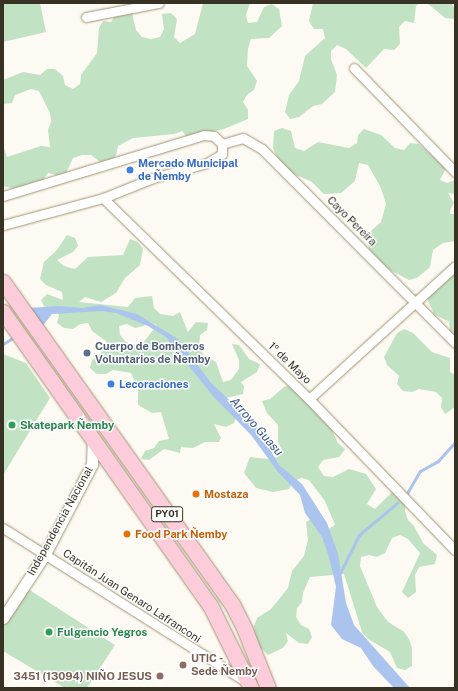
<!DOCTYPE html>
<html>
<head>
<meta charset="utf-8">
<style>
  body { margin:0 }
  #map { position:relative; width:458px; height:691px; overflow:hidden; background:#fdfaf3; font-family:"Public Sans",sans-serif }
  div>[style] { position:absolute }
  .green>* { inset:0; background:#c2e2c4 }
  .water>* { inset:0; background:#abc4ee }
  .stream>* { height:3px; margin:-1.5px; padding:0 1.5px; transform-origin:1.5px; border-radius:1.5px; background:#abc4ee }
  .roads { filter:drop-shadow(0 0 1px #a19372) drop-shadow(0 0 1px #a19372) }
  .minor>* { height:9px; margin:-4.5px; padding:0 4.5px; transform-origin:4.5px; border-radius:4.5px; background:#fff }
  .tertiary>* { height:11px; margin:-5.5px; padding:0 5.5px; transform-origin:5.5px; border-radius:5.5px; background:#fff }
  .trunk>* { height:15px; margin:-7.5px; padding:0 7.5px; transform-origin:7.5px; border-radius:7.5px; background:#fcccda }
  .dots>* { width:11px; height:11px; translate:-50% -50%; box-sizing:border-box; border:2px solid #fff; border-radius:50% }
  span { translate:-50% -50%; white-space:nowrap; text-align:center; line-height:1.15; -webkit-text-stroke:3px #fff; paint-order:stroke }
  .shield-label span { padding:1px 3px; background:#fff; border:1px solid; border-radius:3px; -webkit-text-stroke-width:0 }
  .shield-label { font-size:10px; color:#383224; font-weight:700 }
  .shop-label { font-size:11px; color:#366cbe; font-weight:700 }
  .left { translate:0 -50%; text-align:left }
  .street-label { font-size:11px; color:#383224 }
  .service-label { font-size:11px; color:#4e5e75; font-weight:700 }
  .leisure-label { font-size:11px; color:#27864d; font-weight:700 }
  .food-label { font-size:11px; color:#c56008; font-weight:700 }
  .education-label { font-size:11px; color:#785e54; font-weight:700 }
  .right { translate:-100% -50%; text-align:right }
  .water-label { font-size:12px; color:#335288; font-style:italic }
  .frame { position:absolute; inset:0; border:4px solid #383224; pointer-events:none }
</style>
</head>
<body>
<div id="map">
  <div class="green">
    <div style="clip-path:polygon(3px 3px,40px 3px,46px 32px,3px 42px)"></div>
    <div style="clip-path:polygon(203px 3px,250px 3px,246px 15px,248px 23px,257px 22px,264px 7px,272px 4px,279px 9px,282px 26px,269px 38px,251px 39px,248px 48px,247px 66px,257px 81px,254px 90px,247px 95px,243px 102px,248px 110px,248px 119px,224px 129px,187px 137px,182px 131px,174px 134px,133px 138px,118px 146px,116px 155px,111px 162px,103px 164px,91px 155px,82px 155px,73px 158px,66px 173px,57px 175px,48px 173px,43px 180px,19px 190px,3px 186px,3px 145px,7px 157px,41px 146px,50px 147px,48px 130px,51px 122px,50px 113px,39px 91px,31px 89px,15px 95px,12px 103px,3px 104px,3px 80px,23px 72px,40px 75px,47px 69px,55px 69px,63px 76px,65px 85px,73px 89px,80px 84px,81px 75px,97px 53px,99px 28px,103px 21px,111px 22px,116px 14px,132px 13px,136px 30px,142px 37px,151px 39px,160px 37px,164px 29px,162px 14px,171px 13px,177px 19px,174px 37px,180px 43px,195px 34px)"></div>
    <div style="clip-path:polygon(313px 3px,420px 3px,416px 6px,414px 23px,405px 21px,399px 27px,400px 44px,394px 50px,384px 49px,366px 68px,346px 49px,337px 45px,331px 51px,331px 59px,337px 75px,335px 92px,322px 104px,313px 106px,299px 117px,290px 119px,285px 112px,289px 95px,299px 81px,305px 56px,325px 38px,323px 29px,314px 29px,309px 21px)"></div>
    <div style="clip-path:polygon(427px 3px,451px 3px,455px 9px,454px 19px,445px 18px)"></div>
    <div style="clip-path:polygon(282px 128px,291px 131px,295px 148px,304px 151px,318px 142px,349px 148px,357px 143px,358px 135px,364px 129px,381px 135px,395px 148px,404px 150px,410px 143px,419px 144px,446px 168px,440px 180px,447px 183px,455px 180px,455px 194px,448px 193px,454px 203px,450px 210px,450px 214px,455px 214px,455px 241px,443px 243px,433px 250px,430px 267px,417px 278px,409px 280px,379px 264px,369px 249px,367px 240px,371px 231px,381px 222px,386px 204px,381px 188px,368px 165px,359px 163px,355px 181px,341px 193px,324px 194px,312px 182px,287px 171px,277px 157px,273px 148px,274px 131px)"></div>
    <div style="clip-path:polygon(evenodd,67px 235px,75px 238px,78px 246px,73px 252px,57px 260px,64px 266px,75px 269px,88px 257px,123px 255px,130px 239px,138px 242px,143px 249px,140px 265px,125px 278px,116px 293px,101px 302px,85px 297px,79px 302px,128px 307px,135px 298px,152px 296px,154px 308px,160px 314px,173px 316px,180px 312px,188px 332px,196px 322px,208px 323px,207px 330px,200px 335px,199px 348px,204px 355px,216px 362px,223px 382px,231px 380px,239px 369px,239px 360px,232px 344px,239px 345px,249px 359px,260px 364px,257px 372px,241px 382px,244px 386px,243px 394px,226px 398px,237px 415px,234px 423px,226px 427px,214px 424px,221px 438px,219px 442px,205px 442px,193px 448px,181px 447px,180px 453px,164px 449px,149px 460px,141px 459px,145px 451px,154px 448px,159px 441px,169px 439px,161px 412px,152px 413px,138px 405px,138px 388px,131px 373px,113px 370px,106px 374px,97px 374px,90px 368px,92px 360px,106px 349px,106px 341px,92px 331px,88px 323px,80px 324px,73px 329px,64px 328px,57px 323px,59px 315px,54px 308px,45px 308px,41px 300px,47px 294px,63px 300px,62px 292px,46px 285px,40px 279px,44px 262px,57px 250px,67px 235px,147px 321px,157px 325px,143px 343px,134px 345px,126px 342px,120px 335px,119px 326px,127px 324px,135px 328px,144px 326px,147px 321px)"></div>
    <div style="clip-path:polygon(455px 263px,454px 294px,455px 340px,450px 331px,449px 322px,434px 314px,427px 298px,428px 290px,450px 264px)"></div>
    <div style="clip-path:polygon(404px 329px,413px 333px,432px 352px,450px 358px,450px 372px,455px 375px,455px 407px,445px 414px,441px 407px,442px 398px,436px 392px,419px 389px,412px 392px,403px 391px,397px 384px,399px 376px,387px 365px,384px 357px,397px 333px)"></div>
    <div style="clip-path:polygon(3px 354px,26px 363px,50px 398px,3px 475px)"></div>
    <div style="clip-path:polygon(292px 384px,330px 426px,338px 443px,345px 449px,339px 457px,323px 460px,318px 467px,324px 476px,333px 477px,349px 469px,366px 474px,376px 489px,367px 504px,375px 509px,394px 490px,406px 502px,405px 511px,408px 520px,414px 526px,423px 543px,437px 555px,435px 564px,419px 567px,415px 575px,416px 592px,408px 598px,402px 592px,420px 553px,408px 539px,400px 535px,392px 538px,385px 553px,377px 557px,369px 555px,361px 557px,360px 566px,377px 607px,388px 622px,403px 631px,409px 639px,412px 648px,412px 666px,405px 670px,397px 668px,390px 652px,368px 639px,362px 632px,344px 574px,310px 577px,303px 593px,302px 602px,297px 608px,296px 617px,301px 625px,309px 629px,312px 637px,308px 644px,299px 643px,286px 633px,288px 641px,283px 648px,268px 655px,256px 643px,254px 626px,257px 618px,271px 609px,288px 588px,292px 571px,304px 556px,308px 540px,306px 522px,314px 517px,327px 530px,335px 525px,325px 501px,309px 480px,301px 478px,293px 481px,289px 489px,273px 492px,256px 488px,244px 473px,250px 457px,268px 459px,277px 457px,282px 450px,278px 442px,278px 425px,267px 413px,262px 401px,270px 399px,284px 387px)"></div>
    <div style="clip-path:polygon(25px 587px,115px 645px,87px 688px,65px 688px,3px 651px,3px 620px)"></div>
  </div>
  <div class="water">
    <div style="clip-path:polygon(100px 305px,137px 314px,178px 339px,211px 383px,255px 424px,279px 465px,302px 484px,327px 523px,338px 554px,346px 603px,354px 625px,410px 688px,394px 688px,373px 666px,361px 648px,342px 639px,331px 625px,336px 587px,329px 557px,322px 537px,305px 513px,300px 495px,278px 472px,251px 435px,212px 395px,166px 337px,148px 326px,116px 313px,102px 311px,52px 314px,41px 328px,29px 308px,59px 306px,83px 308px)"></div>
  </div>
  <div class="stream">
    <div style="left:3px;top:344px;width:13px;rotate:-32deg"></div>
    <div style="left:406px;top:495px;width:28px;rotate:-60deg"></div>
    <div style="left:420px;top:471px;width:21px;rotate:-29deg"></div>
    <div style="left:438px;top:461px;width:25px;rotate:-48deg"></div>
    <div style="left:339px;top:575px;width:45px;rotate:-63.4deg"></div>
    <div style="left:359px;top:535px;width:50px;rotate:-40.1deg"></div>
  </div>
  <div class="roads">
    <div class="minor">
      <div style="left:86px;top:17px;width:74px;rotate:-10.9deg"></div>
      <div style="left:354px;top:68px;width:145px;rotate:45.8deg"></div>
      <div style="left:222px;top:144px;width:22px;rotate:-16deg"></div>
      <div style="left:243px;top:138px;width:22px;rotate:30deg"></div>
      <div style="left:262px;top:149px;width:274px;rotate:45.1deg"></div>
      <div style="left:3px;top:196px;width:210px;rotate:-16.9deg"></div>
      <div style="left:204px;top:135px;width:10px;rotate:6deg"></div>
      <div style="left:214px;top:136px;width:11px;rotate:45deg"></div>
      <div style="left:222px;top:144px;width:10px;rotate:90deg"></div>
      <div style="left:222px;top:154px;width:17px;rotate:149deg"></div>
      <div style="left:207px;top:163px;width:56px;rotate:164.5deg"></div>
      <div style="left:153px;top:178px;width:54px;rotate:158.2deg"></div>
      <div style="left:103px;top:198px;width:104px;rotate:164.9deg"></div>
      <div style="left:103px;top:198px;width:288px;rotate:44.3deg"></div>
      <div style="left:309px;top:399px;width:210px;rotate:46deg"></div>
      <div style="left:309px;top:399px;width:197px;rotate:-42.3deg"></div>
      <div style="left:3px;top:528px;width:290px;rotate:32.3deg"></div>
    </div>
    <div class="tertiary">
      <div style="left:3px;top:618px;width:77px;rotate:-56.7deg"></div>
      <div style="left:45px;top:554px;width:102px;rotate:-62.4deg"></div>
      <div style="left:92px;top:464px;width:24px;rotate:-88deg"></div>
    </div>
    <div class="trunk">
      <div style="left:3px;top:282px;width:397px;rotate:54.6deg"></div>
      <div style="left:233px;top:606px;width:27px;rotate:63deg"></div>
      <div style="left:245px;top:630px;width:62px;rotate:68.4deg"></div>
      <div style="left:3px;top:312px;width:359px;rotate:54.8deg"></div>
      <div style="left:210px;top:605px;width:93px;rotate:63.7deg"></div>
    </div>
  </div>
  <div class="dots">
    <div style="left:130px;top:170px;background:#3f7fe0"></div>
    <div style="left:87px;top:353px;background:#5c6f8a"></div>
    <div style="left:111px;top:384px;background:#3f7fe0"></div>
    <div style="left:12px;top:425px;background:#2e9e5b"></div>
    <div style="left:196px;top:494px;background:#e8710a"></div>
    <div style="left:127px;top:534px;background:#e8710a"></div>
    <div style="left:49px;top:632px;background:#2e9e5b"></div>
    <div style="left:183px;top:665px;background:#8d6e63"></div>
    <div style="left:160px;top:676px;background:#8d6e63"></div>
  </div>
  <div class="shield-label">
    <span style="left:167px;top:514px">PY01</span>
  </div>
  <div class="shop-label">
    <span class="left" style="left:138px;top:170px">Mercado Municipal<br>de Ñemby</span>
    <span class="left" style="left:119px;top:384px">Lecoraciones</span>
  </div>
  <div class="street-label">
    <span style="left:352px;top:221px;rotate:45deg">Cayo Pereira</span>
    <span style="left:290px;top:363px;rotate:44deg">1º de Mayo</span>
    <span style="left:60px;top:521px;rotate:-61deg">Independencia Nacional</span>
    <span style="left:132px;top:596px;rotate:33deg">Capitán Juan Genaro Lafranconi</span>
  </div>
  <div class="service-label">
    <span class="left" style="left:95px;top:353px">Cuerpo de Bomberos<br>Voluntarios de Ñemby</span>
  </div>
  <div class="leisure-label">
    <span class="left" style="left:20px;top:425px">Skatepark Ñemby</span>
    <span class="left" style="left:57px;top:632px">Fulgencio Yegros</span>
  </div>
  <div class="food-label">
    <span class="left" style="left:204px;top:494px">Mostaza</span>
    <span class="left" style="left:135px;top:534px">Food Park Ñemby</span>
  </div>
  <div class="education-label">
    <span class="left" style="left:191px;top:665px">UTIC -<br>Sede Ñemby</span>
    <span class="right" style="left:152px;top:676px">3451 (13094) NIÑO JESUS</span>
  </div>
  <div class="water-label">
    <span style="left:256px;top:427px;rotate:49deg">Arroyo Guasu</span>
  </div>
  <div class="frame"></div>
</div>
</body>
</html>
